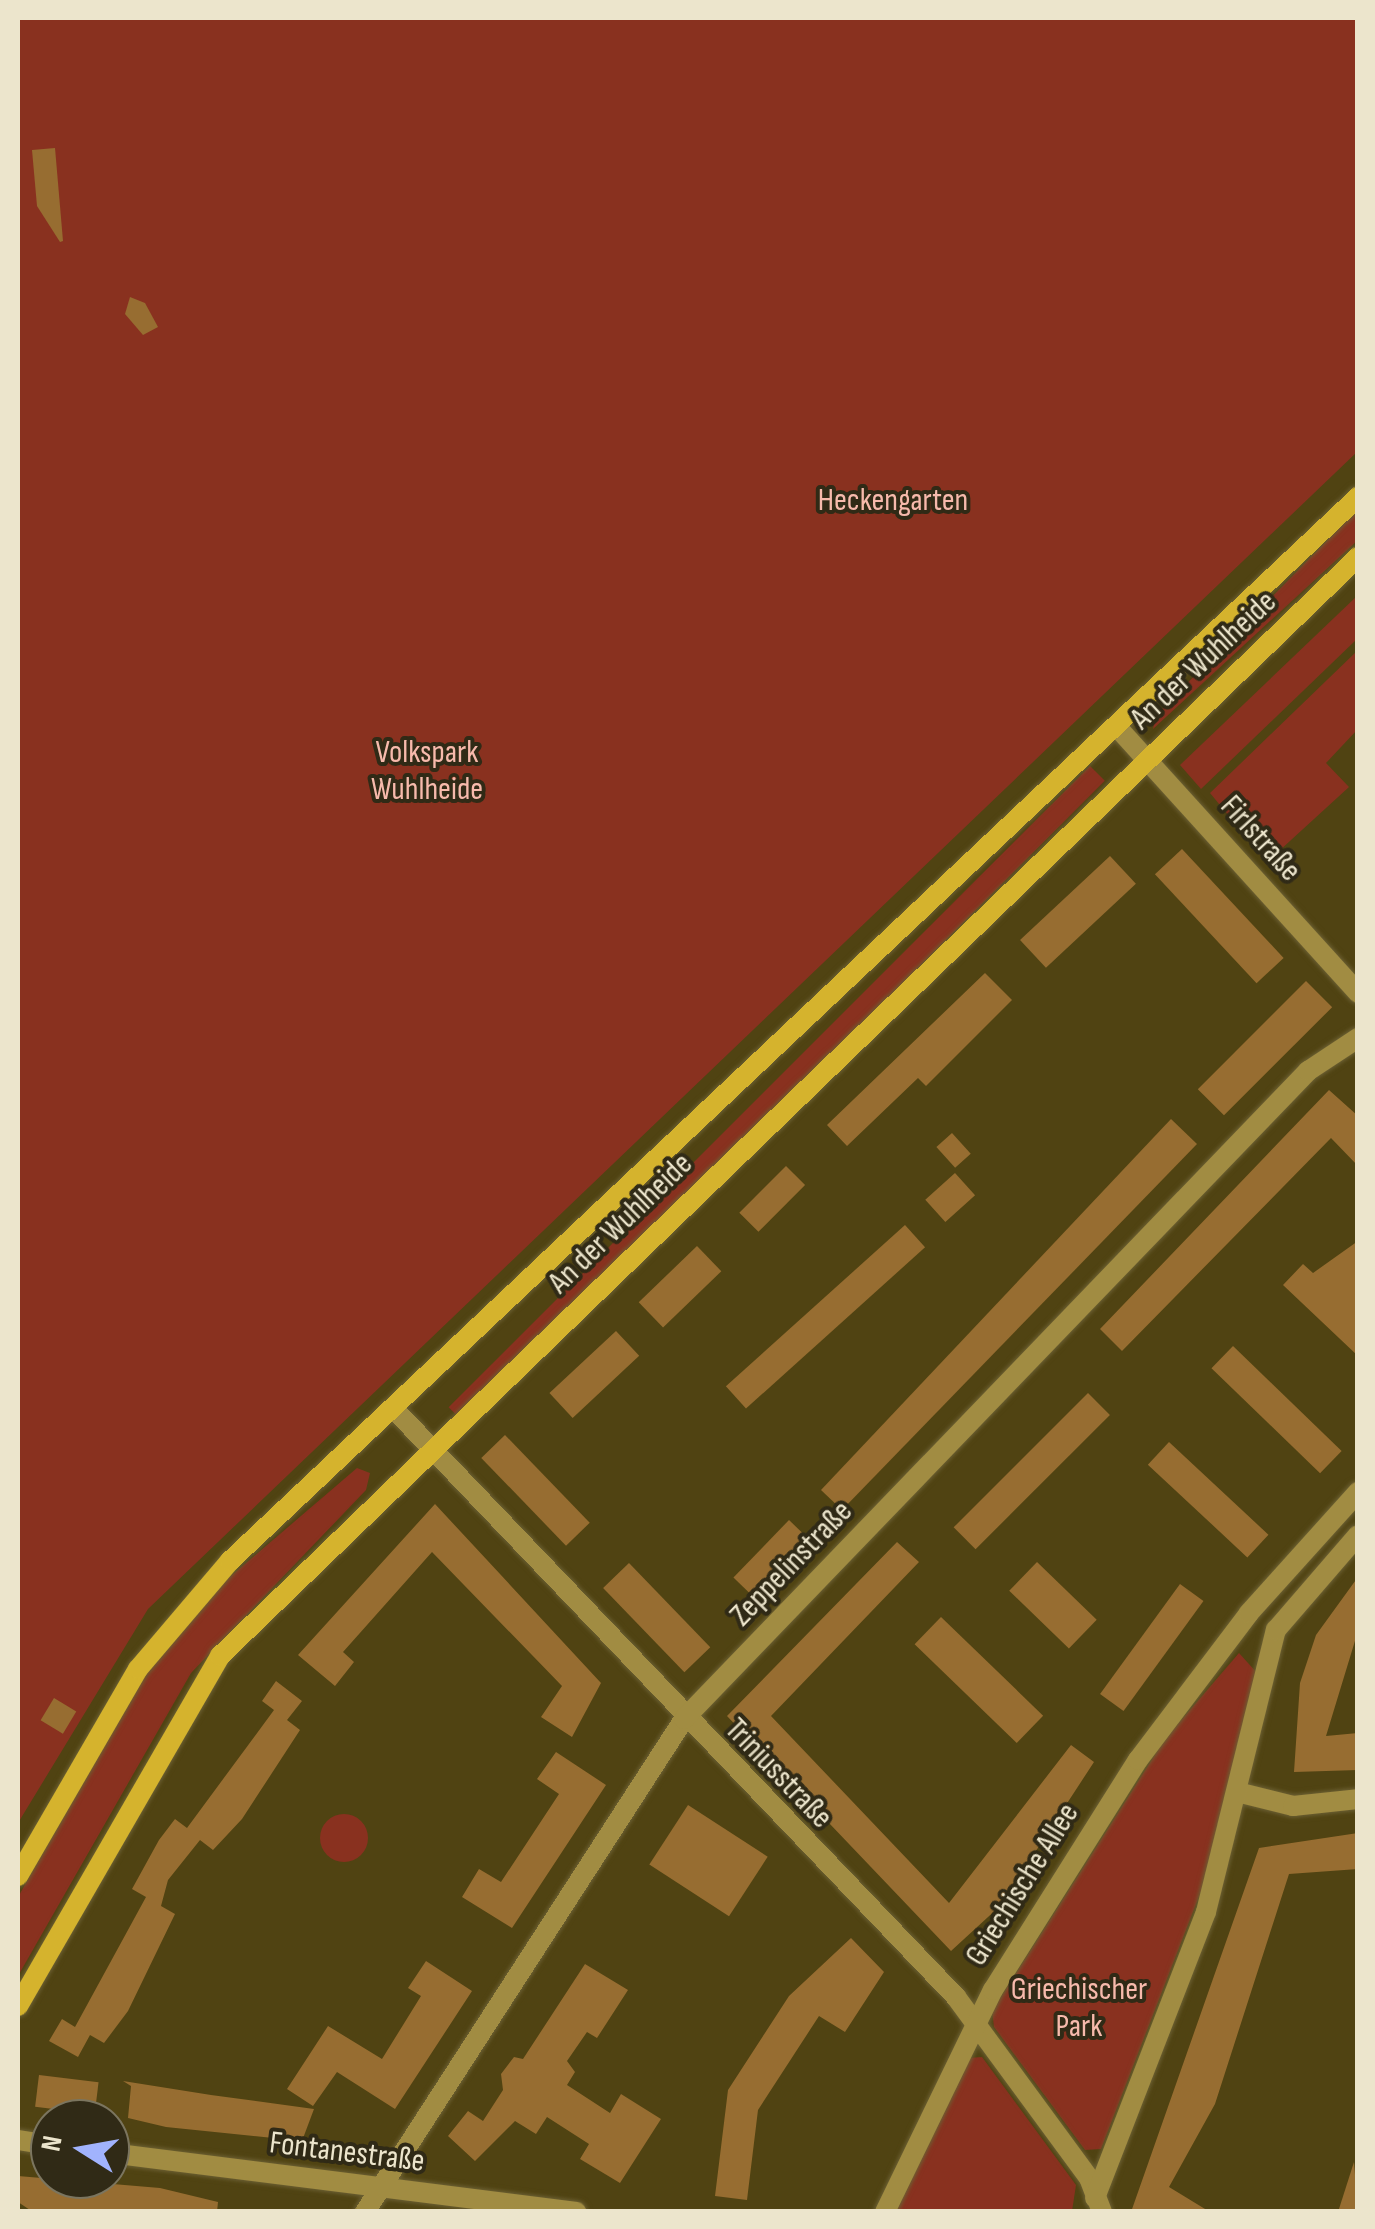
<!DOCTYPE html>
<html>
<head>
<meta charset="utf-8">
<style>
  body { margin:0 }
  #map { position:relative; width:1375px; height:2229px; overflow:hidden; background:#504312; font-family:"Sofia Sans Condensed",sans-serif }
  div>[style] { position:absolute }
  .green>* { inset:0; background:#89311f; transform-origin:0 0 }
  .round { border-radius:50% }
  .building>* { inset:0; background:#976d31; transform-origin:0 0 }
  .roads { filter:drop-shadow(0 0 2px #6c6033) drop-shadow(0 0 2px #6c6033) }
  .street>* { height:20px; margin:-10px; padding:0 10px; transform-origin:10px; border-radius:10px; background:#a18c42 }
  .secondary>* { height:20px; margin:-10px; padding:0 10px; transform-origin:10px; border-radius:10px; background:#d5b32d }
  span { translate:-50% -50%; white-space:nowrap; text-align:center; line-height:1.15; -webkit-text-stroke:8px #302a16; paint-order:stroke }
  .park-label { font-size:32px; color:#f7baac }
  .street-label { font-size:32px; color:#ece5cc }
  .frame { position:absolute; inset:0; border:20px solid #ece5cc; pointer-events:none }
  .north { position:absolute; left:30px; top:2099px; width:100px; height:100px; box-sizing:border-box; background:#302a16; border:2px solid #7b755f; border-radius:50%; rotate:281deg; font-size:28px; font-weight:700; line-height:40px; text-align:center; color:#ece5cc }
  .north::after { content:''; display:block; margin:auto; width:35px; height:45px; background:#a1b3fd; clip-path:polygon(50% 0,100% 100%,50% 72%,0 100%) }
</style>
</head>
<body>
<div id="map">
  <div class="green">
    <div style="clip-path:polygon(18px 18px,1358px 18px,1357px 452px,148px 1609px,18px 1823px)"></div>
    <div style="clip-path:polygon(1357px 510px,1357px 541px,1153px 729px,1156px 715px)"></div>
    <div style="clip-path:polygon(1357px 596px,1357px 639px,1201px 789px,1180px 765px)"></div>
    <div style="clip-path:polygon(1357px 651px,1357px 730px,1326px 763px,1349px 787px,1267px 862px,1210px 793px)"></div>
    <div style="left:1090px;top:766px;width:21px;height:907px;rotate:45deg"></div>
    <div style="clip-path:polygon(357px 1468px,370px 1473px,366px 1490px,191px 1673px,18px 1976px,18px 1897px,147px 1671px,225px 1581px)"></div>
    <div style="clip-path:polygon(1239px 1653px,1257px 1673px,1205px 1881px,1101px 2149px,1085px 2150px,994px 2027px,992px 2011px,1165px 1739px)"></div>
    <div class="round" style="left:320px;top:1814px;width:48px;height:48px"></div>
    <div style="clip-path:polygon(982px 2057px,1076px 2185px,1072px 2211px,896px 2212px,968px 2058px)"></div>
  </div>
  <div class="building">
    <div style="clip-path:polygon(55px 148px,63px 241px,60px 242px,37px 206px,32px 150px)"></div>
    <div style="clip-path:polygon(130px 297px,145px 303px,158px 327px,143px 335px,125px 314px)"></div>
    <div style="left:1182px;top:849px;width:149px;height:37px;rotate:47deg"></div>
    <div style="left:1110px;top:856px;width:38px;height:123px;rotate:47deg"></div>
    <div style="clip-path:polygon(985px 973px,1012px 1000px,926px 1086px,918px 1078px,847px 1146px,827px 1125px)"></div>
    <div style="left:1306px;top:981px;width:37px;height:153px;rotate:45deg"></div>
    <div style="clip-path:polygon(1329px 1090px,1358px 1116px,1358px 1166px,1331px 1138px,1122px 1351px,1100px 1329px)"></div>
    <div style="clip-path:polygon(1171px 1119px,1197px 1144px,842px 1510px,821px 1490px)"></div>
    <div style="left:952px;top:1133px;width:28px;height:21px;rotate:48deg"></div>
    <div style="left:786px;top:1166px;width:27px;height:66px;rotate:45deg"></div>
    <div style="left:955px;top:1173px;width:30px;height:40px;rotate:48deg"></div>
    <div style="left:905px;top:1225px;width:30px;height:241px;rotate:48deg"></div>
    <div style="clip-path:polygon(1358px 1241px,1358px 1356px,1283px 1285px,1303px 1264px,1313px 1273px)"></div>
    <div style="left:697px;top:1246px;width:35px;height:81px;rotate:46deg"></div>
    <div style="left:616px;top:1331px;width:34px;height:91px;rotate:47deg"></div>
    <div style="left:1233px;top:1346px;width:151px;height:31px;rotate:44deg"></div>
    <div style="left:1088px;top:1393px;width:31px;height:190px;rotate:45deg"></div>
    <div style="left:505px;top:1435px;width:122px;height:33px;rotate:46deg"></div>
    <div style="left:1169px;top:1442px;width:136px;height:31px;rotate:43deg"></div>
    <div style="clip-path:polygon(435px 1504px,601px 1683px,572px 1737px,541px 1717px,562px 1686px,432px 1552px,343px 1652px,354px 1662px,335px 1686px,298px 1655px)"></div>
    <div style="left:789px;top:1520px;width:32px;height:80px;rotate:44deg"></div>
    <div style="clip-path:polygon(897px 1542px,919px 1562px,771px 1716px,949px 1903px,1071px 1745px,1094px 1762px,1000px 1906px,951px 1951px,727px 1716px)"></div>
    <div style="left:1037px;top:1562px;width:83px;height:40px;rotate:44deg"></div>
    <div style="left:629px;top:1563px;width:117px;height:36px;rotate:46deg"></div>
    <div style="clip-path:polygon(1358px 1577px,1358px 1631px,1326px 1736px,1358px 1733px,1358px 1770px,1294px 1772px,1300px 1683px,1316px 1635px)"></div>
    <div style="left:1180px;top:1584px;width:29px;height:136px;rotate:36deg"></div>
    <div style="left:941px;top:1617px;width:142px;height:38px;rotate:44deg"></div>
    <div style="clip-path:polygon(276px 1681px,302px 1701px,287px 1720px,300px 1730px,242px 1819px,213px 1850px,200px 1840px,168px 1880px,161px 1906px,175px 1914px,128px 2011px,104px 2043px,90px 2035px,78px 2057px,49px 2041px,62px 2019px,75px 2027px,146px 1897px,132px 1889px,159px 1840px,175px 1819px,187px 1828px,274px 1710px,262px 1701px)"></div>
    <div style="left:54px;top:1698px;width:26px;height:26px;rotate:31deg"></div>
    <div style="clip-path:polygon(556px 1752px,606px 1785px,512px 1928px,462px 1897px,479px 1869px,501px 1882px,559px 1794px,537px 1779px)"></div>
    <div style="left:688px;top:1805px;width:95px;height:71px;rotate:33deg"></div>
    <div style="clip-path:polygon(1358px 1833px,1358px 1869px,1289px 1874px,1215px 2104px,1169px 2187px,1210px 2212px,1131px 2212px,1259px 1848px)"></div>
    <div style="clip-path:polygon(851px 1938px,884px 1972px,845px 2032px,819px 2016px,758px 2110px,747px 2200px,715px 2196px,728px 2090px,789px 1996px)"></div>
    <div style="clip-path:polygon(426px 1961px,472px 1991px,395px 2109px,337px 2072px,313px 2106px,287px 2089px,328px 2026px,382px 2059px,421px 1996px,408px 1988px)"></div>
    <div style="clip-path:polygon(585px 1964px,628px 1990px,597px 2038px,587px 2032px,567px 2061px,575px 2072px,567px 2085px,610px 2113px,621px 2094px,661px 2119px,620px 2183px,580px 2159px,589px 2144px,547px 2117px,536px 2134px,515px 2121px,475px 2161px,448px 2136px,468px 2111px,483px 2121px,503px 2090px,501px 2074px,514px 2057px,523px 2059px)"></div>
    <div style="left:39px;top:2075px;width:60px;height:32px;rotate:7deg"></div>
    <div style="clip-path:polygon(123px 2081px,211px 2095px,314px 2109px,302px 2141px,166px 2127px,128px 2118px,131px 2086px)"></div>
    <div style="clip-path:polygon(1354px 2162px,1358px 2212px,1338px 2212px)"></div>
    <div style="clip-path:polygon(18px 2176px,160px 2188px,218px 2202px,217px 2212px,33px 2212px,18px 2202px)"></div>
  </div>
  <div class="roads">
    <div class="street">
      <div style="left:1117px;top:727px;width:359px;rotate:47.8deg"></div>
      <div style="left:393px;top:1408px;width:815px;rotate:46.29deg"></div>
      <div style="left:956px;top:1997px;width:225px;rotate:53.7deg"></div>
      <div style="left:1089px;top:2178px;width:36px;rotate:69deg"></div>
      <div style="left:1241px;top:1793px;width:54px;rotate:14deg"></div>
      <div style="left:1293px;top:1806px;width:65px;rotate:-6.1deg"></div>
      <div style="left:18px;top:2140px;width:32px;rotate:9deg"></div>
      <div style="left:110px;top:2153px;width:470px;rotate:7.2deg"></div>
      <div style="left:1095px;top:2198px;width:307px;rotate:-68.8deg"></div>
      <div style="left:1206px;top:1912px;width:291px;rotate:-76.1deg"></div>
      <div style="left:1276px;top:1630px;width:125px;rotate:-49.2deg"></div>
      <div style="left:365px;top:2212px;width:587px;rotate:-57.09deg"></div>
      <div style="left:684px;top:1719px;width:900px;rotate:-46.08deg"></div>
      <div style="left:1308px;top:1071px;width:60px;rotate:-33.4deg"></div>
      <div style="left:885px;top:2212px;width:247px;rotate:-64.1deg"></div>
      <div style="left:993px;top:1990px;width:272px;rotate:-57.8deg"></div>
      <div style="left:1138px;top:1760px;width:184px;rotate:-52.9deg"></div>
      <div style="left:1249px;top:1613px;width:163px;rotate:-48deg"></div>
    </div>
    <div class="secondary">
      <div style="left:18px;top:1876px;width:239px;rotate:-59.9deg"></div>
      <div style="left:138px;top:1669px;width:142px;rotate:-49.6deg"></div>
      <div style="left:230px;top:1561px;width:1551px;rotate:-43.33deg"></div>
      <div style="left:18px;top:2006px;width:404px;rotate:-60deg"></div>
      <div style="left:220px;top:1656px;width:1582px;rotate:-44deg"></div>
    </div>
  </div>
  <div class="park-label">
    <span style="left:893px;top:501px">Heckengarten</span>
    <span style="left:427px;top:772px">Volkspark<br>Wuhlheide</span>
    <span style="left:1079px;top:2009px">Griechischer<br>Park</span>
  </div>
  <div class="street-label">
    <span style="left:1204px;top:661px;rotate:-43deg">An der Wuhlheide</span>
    <span style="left:1260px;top:839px;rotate:48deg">Firlstraße</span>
    <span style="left:621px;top:1224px;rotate:-44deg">An der Wuhlheide</span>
    <span style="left:792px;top:1564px;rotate:-46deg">Zeppelinstraße</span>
    <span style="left:778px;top:1774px;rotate:46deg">Triniusstraße</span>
    <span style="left:1023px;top:1885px;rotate:-58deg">Griechische Allee</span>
    <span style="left:347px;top:2153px;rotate:7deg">Fontanestraße</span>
  </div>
  <div class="frame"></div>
  <div class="north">N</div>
</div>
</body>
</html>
